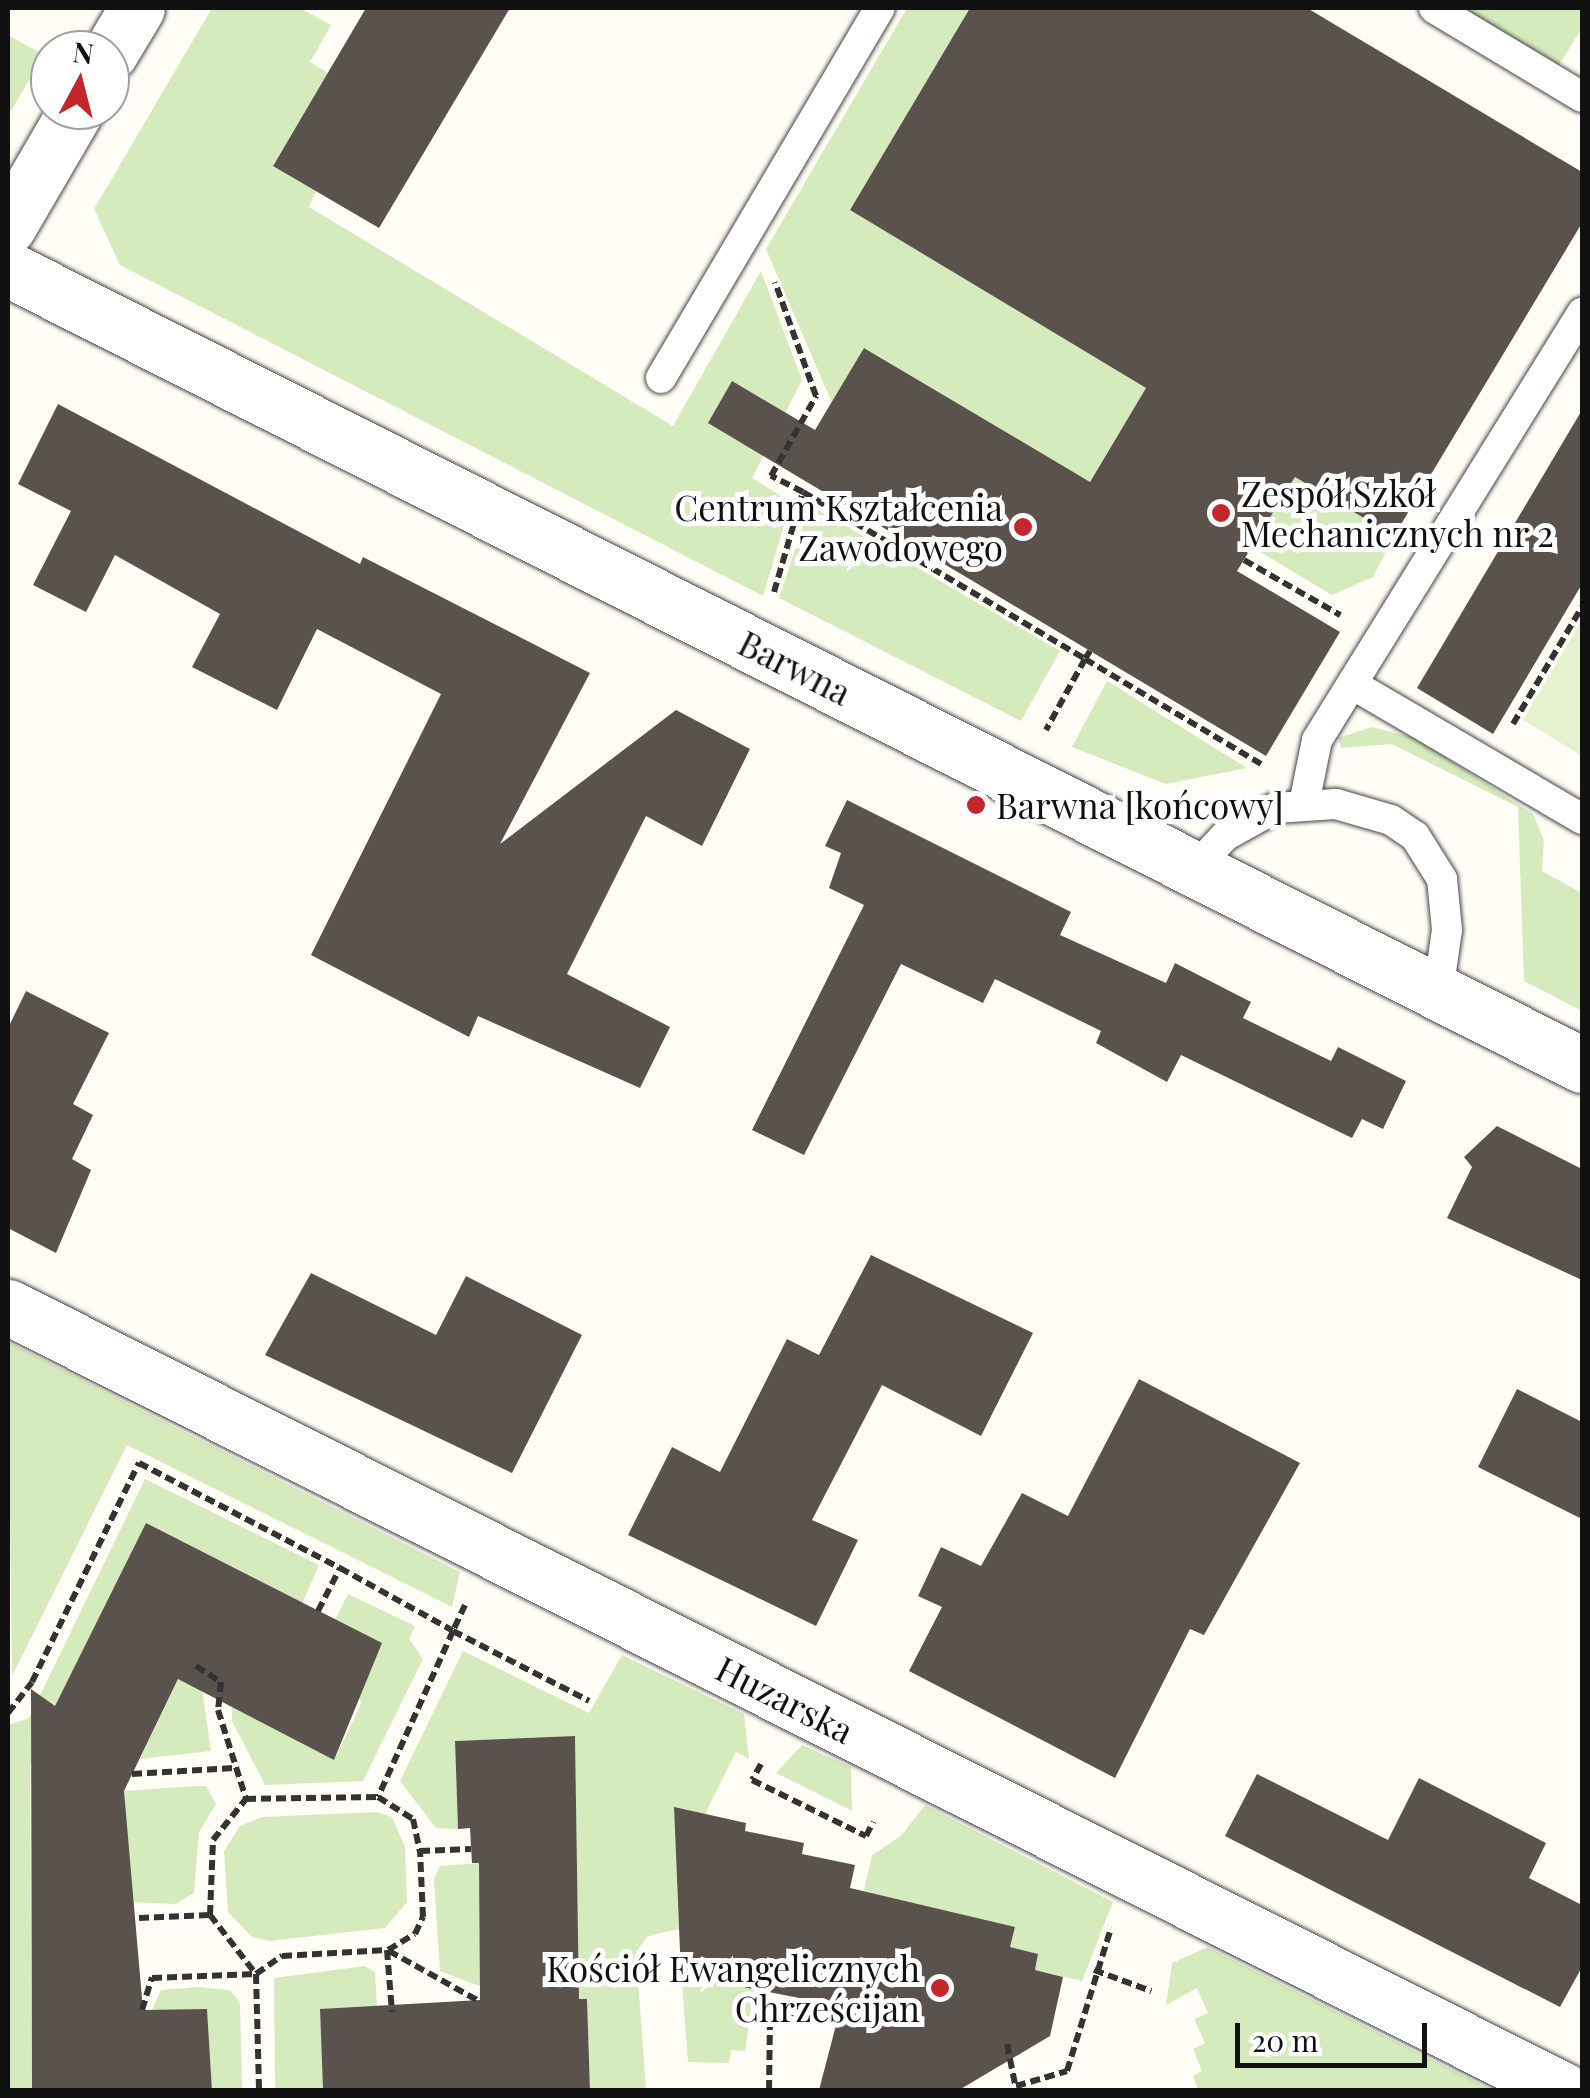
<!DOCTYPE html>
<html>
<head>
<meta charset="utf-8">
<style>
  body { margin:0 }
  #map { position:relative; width:1590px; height:2098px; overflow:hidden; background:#fffdf5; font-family:"Playfair Display",serif }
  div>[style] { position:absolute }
  .green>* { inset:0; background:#d5ebbd }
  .pitch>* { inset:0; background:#e6f2cf }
  .building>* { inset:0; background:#5a524d }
  .path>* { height:6px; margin-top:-3px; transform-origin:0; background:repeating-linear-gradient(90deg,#333 0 10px,transparent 0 15px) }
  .roads { filter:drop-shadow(0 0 2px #444) drop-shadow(0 0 2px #444) }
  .service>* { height:30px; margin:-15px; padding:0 15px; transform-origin:15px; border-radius:15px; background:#fff }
  .minor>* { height:55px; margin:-27.5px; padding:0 27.5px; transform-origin:27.5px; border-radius:27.5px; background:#fff }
  .dots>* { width:28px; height:28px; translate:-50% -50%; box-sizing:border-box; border:5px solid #fff; border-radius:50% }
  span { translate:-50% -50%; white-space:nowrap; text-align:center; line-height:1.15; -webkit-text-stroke:10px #fff; paint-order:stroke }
  .poi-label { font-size:35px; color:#111 }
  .left { translate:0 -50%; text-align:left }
  .right { translate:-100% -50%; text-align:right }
  .street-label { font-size:35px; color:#111 }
  .frame { position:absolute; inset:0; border:10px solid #111; pointer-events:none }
  .north { position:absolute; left:30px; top:30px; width:100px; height:100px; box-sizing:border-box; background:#fff; border:2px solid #a0a0a0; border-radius:50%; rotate:7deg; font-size:28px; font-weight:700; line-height:40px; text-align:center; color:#111 }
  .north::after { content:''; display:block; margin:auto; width:35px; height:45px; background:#c4262e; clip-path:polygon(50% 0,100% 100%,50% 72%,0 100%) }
  .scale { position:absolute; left:1235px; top:2023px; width:192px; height:45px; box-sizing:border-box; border:5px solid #111; border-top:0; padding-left:12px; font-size:30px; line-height:35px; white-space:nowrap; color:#111; -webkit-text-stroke:8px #fff; paint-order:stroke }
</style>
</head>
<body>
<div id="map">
  <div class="green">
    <div style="clip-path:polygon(212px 8px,300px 8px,331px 25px,310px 62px,328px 73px,273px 165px,316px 191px,309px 207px,673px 426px,761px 271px,802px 380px,752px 478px,791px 502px,763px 596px,120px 265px,94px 209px)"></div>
    <div style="clip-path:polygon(907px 8px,970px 8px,850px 210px,1146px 388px,1089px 483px,865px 348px,832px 403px,766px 249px)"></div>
    <div style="clip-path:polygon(1464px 8px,1582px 8px,1582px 28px,1559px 65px)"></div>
    <div style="clip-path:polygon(8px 35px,44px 55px,8px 116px)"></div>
    <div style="clip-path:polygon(1295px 477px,1394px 536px,1373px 577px,1332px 595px,1252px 547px)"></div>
    <div style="clip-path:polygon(810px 505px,1060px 651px,1021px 721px,779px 598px)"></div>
    <div style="clip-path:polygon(1107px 681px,1247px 768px,1166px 784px,1072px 747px)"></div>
    <div style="clip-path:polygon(1372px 727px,1415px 738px,1533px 814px,1544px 840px,1542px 871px,1582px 893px,1582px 1011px,1524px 981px,1518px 807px,1392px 744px,1341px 748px,1338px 738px)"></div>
    <div style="clip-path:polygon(8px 1342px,460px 1572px,452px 1607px,127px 1445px,12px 1676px)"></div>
    <div style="clip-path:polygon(145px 1479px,319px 1565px,302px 1604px,106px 1607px,46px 1723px,40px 1763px,30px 1764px,32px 2090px,8px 2090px,8px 1725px,29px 1718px)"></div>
    <div style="clip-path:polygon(348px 1594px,415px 1626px,409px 1639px,423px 1659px,363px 1781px,265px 1785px,232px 1721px,232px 1693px,334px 1760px,361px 1704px,335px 1620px)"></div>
    <div style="clip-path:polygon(463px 1651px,589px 1713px,622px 1655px,744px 1714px,749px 1759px,736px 1752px,705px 1814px,674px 1808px,679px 1929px,648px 1936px,636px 1952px,646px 2090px,569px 2090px,590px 2089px,587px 2000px,579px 1999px,575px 1736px,455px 1741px,458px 1829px,436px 1828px,400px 1781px)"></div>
    <div style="clip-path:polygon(180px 1676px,202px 1688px,211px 1751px,140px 1759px)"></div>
    <div style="clip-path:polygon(802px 1745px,851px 1767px,852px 1811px,776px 1773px)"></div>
    <div style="clip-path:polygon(195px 1786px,206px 1786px,216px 1804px,199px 1832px,194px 1893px,176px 1904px,129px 1902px,124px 1791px)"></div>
    <div style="clip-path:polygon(925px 1805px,1113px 1902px,1082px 1981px,1035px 1970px,1038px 1954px,1010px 1947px,1015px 1927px,852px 1943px,872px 1855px,901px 1836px)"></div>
    <div style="clip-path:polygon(377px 1812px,392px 1817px,405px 1847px,407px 1902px,385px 1928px,269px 1941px,252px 1937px,228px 1912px,224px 1851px,240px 1826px,262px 1817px)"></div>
    <div style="clip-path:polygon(479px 1863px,483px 1974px,479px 1986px,440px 1971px,434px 1879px,440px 1866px)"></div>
    <div style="clip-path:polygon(1208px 1947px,1492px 2090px,1198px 2090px,1193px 2076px,1202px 2071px,1193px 2049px,1205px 2043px,1194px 2019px,1208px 2013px,1197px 1988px,1166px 2005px,1172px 1963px)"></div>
    <div style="clip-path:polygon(365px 1966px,375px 1972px,377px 2008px,320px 2010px,323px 2090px,275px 2090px,274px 1978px)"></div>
    <div style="clip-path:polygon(681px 1970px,755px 1987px,745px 2051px,731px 2050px,729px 2063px,688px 2062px)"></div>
    <div style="clip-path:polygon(197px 1987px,230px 1990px,240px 2002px,242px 2090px,212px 2090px,207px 2010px,152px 2010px,161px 1990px)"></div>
  </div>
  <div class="pitch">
    <div style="clip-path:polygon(1582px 620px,1582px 756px,1523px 720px)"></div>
  </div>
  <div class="building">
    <div style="clip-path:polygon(366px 8px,510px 8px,379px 228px,273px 166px)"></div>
    <div style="clip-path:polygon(970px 8px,1307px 8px,1582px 172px,1582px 223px,1394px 536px,1295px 477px,1237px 571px,1340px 632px,1266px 756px,708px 423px,732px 381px,815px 430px,864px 348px,1090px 482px,1146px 388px,850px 210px)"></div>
    <div style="clip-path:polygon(58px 404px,360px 564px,363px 557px,590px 673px,500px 844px,676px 710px,750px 749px,702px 846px,646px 816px,567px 974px,670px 1027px,640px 1088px,478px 1016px,469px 1037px,311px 955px,441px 694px,317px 629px,277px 710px,192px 667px,220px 614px,115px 555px,86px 612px,33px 585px,71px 511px,18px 484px)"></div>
    <div style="clip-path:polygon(1582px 410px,1582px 584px,1493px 734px,1417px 688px)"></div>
    <div style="clip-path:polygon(847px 800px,1071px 912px,1060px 935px,1166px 983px,1175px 963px,1251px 1002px,1243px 1018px,1331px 1061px,1338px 1047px,1406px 1081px,1383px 1129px,1362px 1119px,1352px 1138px,1181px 1055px,1167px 1082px,1096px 1043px,1101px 1031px,995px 979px,983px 1003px,901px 964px,804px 1155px,752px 1130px,864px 905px,829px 888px,841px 853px,825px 846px)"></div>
    <div style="clip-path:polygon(26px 991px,109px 1033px,73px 1104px,93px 1115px,72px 1159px,91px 1170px,56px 1253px,8px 1228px,8px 1028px)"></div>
    <div style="clip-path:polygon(1497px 1126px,1582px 1169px,1582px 1280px,1447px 1218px,1472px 1167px,1464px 1157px)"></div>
    <div style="clip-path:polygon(871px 1255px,1033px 1333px,981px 1436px,882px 1385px,812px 1520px,858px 1540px,816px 1626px,628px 1535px,672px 1447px,720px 1472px,787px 1339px,819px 1355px)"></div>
    <div style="clip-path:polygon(311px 1273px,436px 1335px,466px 1276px,582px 1335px,512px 1473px,265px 1355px)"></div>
    <div style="clip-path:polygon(1139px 1379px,1300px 1463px,1204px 1635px,1190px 1629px,1115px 1778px,909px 1671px,942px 1607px,918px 1596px,941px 1547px,981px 1566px,1022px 1493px,1068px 1516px)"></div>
    <div style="clip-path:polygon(1517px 1389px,1582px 1422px,1582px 1519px,1478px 1467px)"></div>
    <div style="clip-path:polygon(146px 1523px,382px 1643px,334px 1760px,178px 1679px,124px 1791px,143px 2010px,207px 2009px,212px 2090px,32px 2090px,31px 1689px,55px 1706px)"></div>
    <div style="clip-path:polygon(575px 1736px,579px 1999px,587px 1999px,590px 2090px,323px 2090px,320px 2009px,480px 2000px,479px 1863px,472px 1863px,470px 1828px,458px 1829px,455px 1741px)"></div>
    <div style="clip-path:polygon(1257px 1774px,1388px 1840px,1419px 1778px,1546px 1843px,1529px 1878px,1582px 1905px,1582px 1967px,1560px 2007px,1225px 1836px)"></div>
    <div style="clip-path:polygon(674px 1807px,746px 1823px,745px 1831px,804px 1843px,802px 1854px,855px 1865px,850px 1888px,1015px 1927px,1010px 1947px,1038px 1954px,1035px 1970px,1063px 1977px,1050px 2036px,959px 2090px,819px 2090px,841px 2006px,681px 1975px)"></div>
  </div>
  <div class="path">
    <div style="left:803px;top:492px;width:328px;rotate:30.6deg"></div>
    <div style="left:1085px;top:659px;width:81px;rotate:118.8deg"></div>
    <div style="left:1244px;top:560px;width:111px;rotate:29.8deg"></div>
    <div style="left:774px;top:592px;width:104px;rotate:-73.8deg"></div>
    <div style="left:803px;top:492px;width:36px;rotate:-153deg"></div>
    <div style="left:771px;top:476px;width:92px;rotate:-60.6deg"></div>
    <div style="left:816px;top:396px;width:121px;rotate:-109.8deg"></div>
    <div style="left:1090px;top:651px;width:9px;rotate:122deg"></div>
    <div style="left:1085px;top:659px;width:205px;rotate:30.8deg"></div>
    <div style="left:1513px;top:724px;width:136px;rotate:-59.5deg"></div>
    <div style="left:465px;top:1605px;width:29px;rotate:115deg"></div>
    <div style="left:453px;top:1631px;width:153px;rotate:27.2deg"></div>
    <div style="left:318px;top:1611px;width:48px;rotate:-62.9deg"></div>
    <div style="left:340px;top:1568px;width:129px;rotate:29.1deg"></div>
    <div style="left:453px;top:1631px;width:182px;rotate:114.3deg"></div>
    <div style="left:378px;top:1797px;width:41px;rotate:32.2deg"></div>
    <div style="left:413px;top:1819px;width:33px;rotate:78deg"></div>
    <div style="left:196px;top:1666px;width:30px;rotate:33deg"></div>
    <div style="left:221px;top:1682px;width:28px;rotate:96deg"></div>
    <div style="left:218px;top:1710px;width:93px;rotate:72.5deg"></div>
    <div style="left:246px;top:1799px;width:132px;rotate:-0.9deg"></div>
    <div style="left:8px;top:1713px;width:39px;rotate:-52deg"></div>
    <div style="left:32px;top:1682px;width:244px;rotate:-64deg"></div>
    <div style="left:139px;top:1463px;width:227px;rotate:27.6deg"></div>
    <div style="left:761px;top:1764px;width:18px;rotate:119deg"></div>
    <div style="left:752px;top:1780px;width:127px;rotate:26.2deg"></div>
    <div style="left:866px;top:1836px;width:16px;rotate:-63deg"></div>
    <div style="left:132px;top:1774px;width:102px;rotate:-3.4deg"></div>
    <div style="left:210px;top:1915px;width:75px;rotate:-87.7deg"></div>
    <div style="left:213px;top:1840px;width:53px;rotate:-51.2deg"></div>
    <div style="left:139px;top:1918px;width:71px;rotate:-2.4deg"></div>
    <div style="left:210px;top:1915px;width:75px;rotate:52.1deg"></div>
    <div style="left:256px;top:1974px;width:32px;rotate:-35deg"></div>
    <div style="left:282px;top:1956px;width:105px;rotate:-3.3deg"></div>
    <div style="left:387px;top:1950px;width:62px;rotate:85.4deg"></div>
    <div style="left:388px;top:1950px;width:31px;rotate:-31deg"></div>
    <div style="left:415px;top:1934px;width:19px;rotate:-65deg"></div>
    <div style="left:423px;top:1917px;width:66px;rotate:-92.6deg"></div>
    <div style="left:420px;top:1851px;width:51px;rotate:-2.2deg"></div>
    <div style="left:389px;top:1951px;width:103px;rotate:29.1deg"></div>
    <div style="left:1094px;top:1970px;width:61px;rotate:20.2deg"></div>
    <div style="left:142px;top:2010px;width:34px;rotate:-73deg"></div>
    <div style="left:152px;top:1978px;width:104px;rotate:-2.2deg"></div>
    <div style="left:256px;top:1974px;width:116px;rotate:88.5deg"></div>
    <div style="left:1007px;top:2044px;width:46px;rotate:78.7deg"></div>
    <div style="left:1016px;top:2086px;width:53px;rotate:-16.4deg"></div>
    <div style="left:1067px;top:2071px;width:150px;rotate:-72.9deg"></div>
    <div style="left:769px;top:2090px;width:76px;rotate:-89.2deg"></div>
    <div style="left:770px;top:2014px;width:33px;rotate:11deg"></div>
    <div style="left:802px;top:2020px;width:22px;rotate:-82deg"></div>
  </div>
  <div class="roads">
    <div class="service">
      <div style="left:1434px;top:8px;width:173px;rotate:31deg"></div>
      <div style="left:661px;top:378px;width:430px;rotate:-59.4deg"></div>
      <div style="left:1352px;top:684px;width:267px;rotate:30.4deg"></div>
      <div style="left:1304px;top:804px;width:65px;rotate:-78.5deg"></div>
      <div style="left:1317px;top:740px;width:503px;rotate:-58.18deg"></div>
      <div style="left:1194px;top:869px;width:45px;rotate:-46.8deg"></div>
      <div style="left:1225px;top:836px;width:57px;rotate:-29.2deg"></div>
      <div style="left:1275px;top:808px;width:61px;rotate:-3.8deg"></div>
      <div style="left:1336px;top:804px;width:57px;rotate:16.2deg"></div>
      <div style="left:1391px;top:820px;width:29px;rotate:34deg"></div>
      <div style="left:1415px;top:836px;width:51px;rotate:57.9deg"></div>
      <div style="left:1442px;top:879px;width:51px;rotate:84.4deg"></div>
      <div style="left:1447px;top:930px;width:63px;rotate:98.3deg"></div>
    </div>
    <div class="minor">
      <div style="left:110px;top:53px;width:52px;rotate:-59deg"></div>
      <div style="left:8px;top:227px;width:135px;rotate:-59.8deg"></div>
      <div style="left:8px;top:269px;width:1764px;rotate:26.83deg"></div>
      <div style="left:8px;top:1307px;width:1741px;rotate:26.73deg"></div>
    </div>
  </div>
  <div class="dots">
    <div style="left:1221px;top:513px;background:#c4262e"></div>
    <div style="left:1023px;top:527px;background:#c4262e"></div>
    <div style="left:976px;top:805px;background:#c4262e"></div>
    <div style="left:940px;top:1988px;background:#c4262e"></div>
  </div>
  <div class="poi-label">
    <span class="left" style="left:1241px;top:513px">Zespół Szkół<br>Mechanicznych nr 2</span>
    <span class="right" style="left:1003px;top:527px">Centrum Kształcenia<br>Zawodowego</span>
    <span class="left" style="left:996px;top:805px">Barwna [końcowy]</span>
    <span class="right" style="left:920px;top:1988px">Kościół Ewangelicznych<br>Chrześcijan</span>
  </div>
  <div class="street-label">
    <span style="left:795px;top:667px;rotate:27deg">Barwna</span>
    <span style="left:785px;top:1699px;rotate:27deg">Huzarska</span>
  </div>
  <div class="frame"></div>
  <div class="north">N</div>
  <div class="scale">20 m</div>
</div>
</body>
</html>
